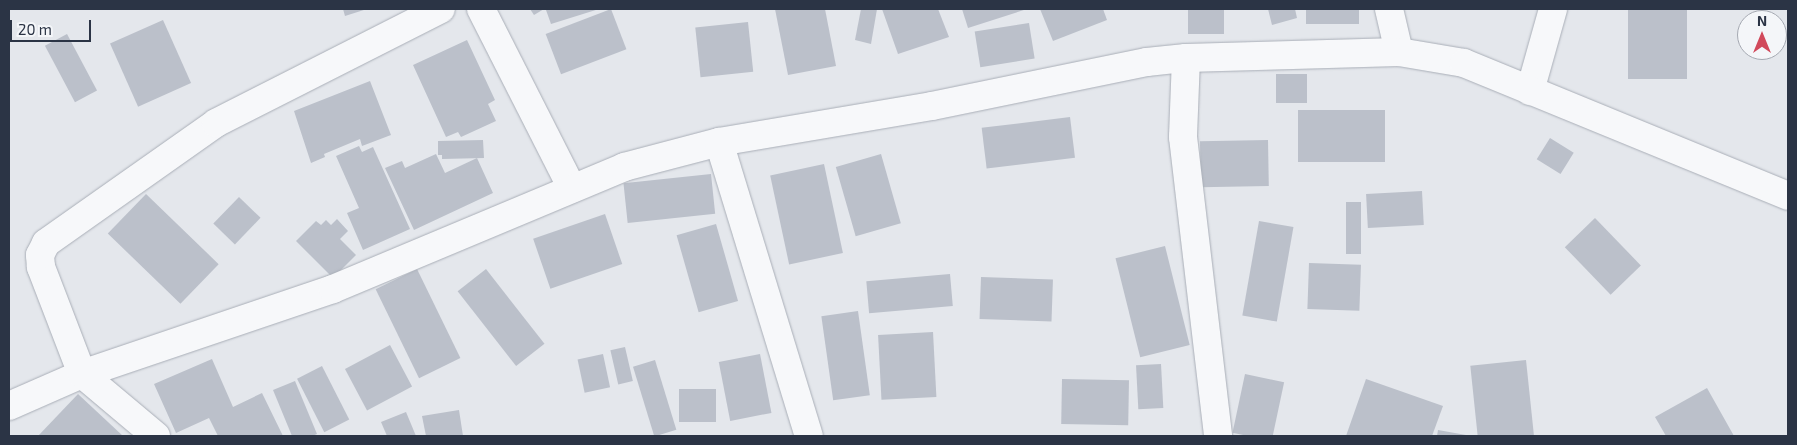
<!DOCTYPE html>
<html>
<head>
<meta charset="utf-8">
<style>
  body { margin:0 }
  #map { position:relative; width:1797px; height:445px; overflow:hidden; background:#e4e7ec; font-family:"Exo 2",sans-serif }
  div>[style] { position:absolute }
  .building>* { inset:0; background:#bbc0ca; transform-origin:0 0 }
  .roads { filter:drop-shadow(0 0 1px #a9aeb7) drop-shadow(0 0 1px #a9aeb7) }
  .minor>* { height:28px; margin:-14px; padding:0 14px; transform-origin:14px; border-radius:14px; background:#f7f8fa }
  span { translate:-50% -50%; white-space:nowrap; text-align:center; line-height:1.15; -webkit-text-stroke:4px #f4f6f9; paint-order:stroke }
  .frame { position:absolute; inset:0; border:10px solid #2b3445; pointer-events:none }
  .north { position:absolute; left:1737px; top:10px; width:50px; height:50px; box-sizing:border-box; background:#f4f6f9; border:1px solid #a4a8b1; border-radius:50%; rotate:0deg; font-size:14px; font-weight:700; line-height:20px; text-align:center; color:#2b3445 }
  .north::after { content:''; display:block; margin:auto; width:18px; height:22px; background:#d1495b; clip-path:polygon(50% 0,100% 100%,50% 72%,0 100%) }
  .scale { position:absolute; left:10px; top:20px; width:81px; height:22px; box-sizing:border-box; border:2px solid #2b3445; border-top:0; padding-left:6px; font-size:15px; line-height:18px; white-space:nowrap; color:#2b3445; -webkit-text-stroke:4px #f4f6f9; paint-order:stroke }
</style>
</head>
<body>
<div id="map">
  <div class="building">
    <div style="clip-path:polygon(343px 9px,367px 9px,345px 16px)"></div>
    <div style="clip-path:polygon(530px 9px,544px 9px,534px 15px)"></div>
    <div style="clip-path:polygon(550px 9px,599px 9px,551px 24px,546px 10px)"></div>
    <div style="left:611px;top:9px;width:43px;height:70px;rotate:69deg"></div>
    <div style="clip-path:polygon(775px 9px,825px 9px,836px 66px,788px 75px)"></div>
    <div style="clip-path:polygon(861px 9px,877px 9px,871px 44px,855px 40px)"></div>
    <div style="clip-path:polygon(882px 9px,938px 9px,949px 37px,898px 54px)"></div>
    <div style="clip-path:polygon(962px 9px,1027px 9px,968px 28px)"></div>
    <div style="clip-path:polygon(1040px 9px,1103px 9px,1107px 20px,1053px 41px)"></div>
    <div style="left:1188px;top:9px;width:36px;height:25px"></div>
    <div style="clip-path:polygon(1268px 9px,1295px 9px,1297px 18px,1272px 25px)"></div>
    <div style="left:1306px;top:9px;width:53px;height:15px"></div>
    <div style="left:1628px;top:9px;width:59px;height:70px"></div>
    <div style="left:163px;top:20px;width:69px;height:58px;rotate:66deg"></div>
    <div style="left:748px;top:22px;width:50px;height:53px;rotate:84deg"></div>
    <div style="left:1029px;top:23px;width:36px;height:55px;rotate:81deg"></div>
    <div style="left:67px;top:34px;width:64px;height:25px;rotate:62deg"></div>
    <div style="clip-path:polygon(467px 40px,495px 100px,488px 104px,496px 121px,461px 137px,458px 132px,446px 137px,413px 65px)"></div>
    <div style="left:1276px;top:74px;width:31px;height:29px"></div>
    <div style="clip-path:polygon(370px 81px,391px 135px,362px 146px,360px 139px,324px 154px,325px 157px,311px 163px,294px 111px)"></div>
    <div style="left:1385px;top:110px;width:52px;height:87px;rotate:90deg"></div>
    <div style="left:1070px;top:117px;width:41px;height:89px;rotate:83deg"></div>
    <div style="left:1550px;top:138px;width:28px;height:25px;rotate:32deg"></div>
    <div style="clip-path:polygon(483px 140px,484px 158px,442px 159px,442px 155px,438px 155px,438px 141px)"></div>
    <div style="left:1268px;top:140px;width:46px;height:68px;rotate:89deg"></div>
    <div style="clip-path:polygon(359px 146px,362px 152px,373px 147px,410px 229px,363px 250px,347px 213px,359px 208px,336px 156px)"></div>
    <div style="clip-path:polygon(436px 154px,445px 173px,477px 158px,493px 193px,414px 230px,385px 168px,402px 161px,405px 168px)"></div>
    <div style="left:881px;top:154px;width:72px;height:47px;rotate:74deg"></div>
    <div style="left:824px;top:164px;width:91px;height:55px;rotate:78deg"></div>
    <div style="left:711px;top:174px;width:40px;height:88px;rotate:84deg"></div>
    <div style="left:1422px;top:191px;width:34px;height:56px;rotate:87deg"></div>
    <div style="left:146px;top:194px;width:101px;height:55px;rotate:44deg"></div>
    <div style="left:239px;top:197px;width:30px;height:37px;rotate:44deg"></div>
    <div style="left:1346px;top:202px;width:15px;height:52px"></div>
    <div style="left:605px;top:214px;width:53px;height:76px;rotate:71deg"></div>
    <div style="left:1595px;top:218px;width:66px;height:42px;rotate:46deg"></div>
    <div style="clip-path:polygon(337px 219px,348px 231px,340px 239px,356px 255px,333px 278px,296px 241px,316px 221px,321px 225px,326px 220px,331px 225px)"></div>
    <div style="left:1259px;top:221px;width:35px;height:96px;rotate:10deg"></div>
    <div style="left:716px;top:224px;width:80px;height:41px;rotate:74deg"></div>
    <div style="left:1165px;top:246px;width:102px;height:51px;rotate:76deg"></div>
    <div style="left:1309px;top:263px;width:52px;height:46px;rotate:2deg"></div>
    <div style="left:417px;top:269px;width:99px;height:46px;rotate:64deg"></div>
    <div style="left:486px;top:269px;width:95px;height:36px;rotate:52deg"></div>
    <div style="left:950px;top:274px;width:32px;height:84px;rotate:85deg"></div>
    <div style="left:981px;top:277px;width:72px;height:42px;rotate:2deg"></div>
    <div style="left:858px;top:311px;width:85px;height:37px;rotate:82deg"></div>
    <div style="left:933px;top:332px;width:65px;height:55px;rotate:87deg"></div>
    <div style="left:390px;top:345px;width:47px;height:51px;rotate:62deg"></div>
    <div style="left:625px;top:347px;width:35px;height:15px;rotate:77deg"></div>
    <div style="left:603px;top:354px;width:34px;height:26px;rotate:78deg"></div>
    <div style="left:760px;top:354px;width:60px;height:42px;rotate:79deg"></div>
    <div style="clip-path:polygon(212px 359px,233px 407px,262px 393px,283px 436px,218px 436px,209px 418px,176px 433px,154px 384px)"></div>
    <div style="left:655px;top:360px;width:73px;height:23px;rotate:73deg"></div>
    <div style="left:1526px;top:360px;width:76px;height:56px;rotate:84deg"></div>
    <div style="left:1161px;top:364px;width:44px;height:25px;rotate:87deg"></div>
    <div style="left:322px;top:366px;width:60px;height:28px;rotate:63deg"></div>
    <div style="left:1245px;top:374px;width:40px;height:60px;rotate:12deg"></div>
    <div style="left:1062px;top:379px;width:67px;height:45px;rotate:1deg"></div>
    <div style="clip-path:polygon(1366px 379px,1443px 406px,1432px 436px,1346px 436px)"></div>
    <div style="clip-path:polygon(295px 381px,317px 434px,312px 436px,292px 436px,273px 390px)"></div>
    <div style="clip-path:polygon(1707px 388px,1734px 436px,1666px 436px,1655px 417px)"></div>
    <div style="left:679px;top:389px;width:37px;height:33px"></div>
    <div style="clip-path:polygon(78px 394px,123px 436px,38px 436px)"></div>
    <div style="clip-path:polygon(459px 410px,463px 436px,426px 436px,422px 416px)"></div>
    <div style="clip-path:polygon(406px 412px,416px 436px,387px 436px,381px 422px)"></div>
    <div style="clip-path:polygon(1438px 430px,1466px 435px,1466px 436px,1437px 436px)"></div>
  </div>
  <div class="roads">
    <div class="minor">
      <div style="left:481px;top:9px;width:201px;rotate:63.1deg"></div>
      <div style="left:1389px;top:9px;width:44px;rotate:76.9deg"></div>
      <div style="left:1186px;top:58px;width:79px;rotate:92.2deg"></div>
      <div style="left:1183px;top:137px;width:301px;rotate:83.3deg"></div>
      <div style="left:1530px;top:91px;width:85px;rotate:-74.3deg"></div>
      <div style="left:719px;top:142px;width:307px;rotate:73deg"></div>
      <div style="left:9px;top:406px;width:80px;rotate:-23.7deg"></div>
      <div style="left:82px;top:374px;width:265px;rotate:-18.7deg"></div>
      <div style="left:333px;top:289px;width:316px;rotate:-22.7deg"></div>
      <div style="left:624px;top:167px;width:98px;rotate:-14.7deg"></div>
      <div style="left:719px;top:142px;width:216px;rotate:-9.6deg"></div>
      <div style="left:932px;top:106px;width:219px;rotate:-11.6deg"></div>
      <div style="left:1147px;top:62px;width:39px;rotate:-6deg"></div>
      <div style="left:1186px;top:58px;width:213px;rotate:-1.6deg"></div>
      <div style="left:1399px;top:52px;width:66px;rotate:9.6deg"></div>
      <div style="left:1464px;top:63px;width:350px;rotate:22.3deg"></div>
      <div style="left:156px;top:436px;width:97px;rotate:-140deg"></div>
      <div style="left:82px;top:374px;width:115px;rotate:-111deg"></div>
      <div style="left:41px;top:267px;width:12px;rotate:-95deg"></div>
      <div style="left:40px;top:255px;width:13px;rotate:-63deg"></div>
      <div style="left:46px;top:243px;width:208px;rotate:-35.2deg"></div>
      <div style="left:216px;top:123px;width:252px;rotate:-26.9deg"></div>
    </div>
  </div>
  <div class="frame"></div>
  <div class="north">N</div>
  <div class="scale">20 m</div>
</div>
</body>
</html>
